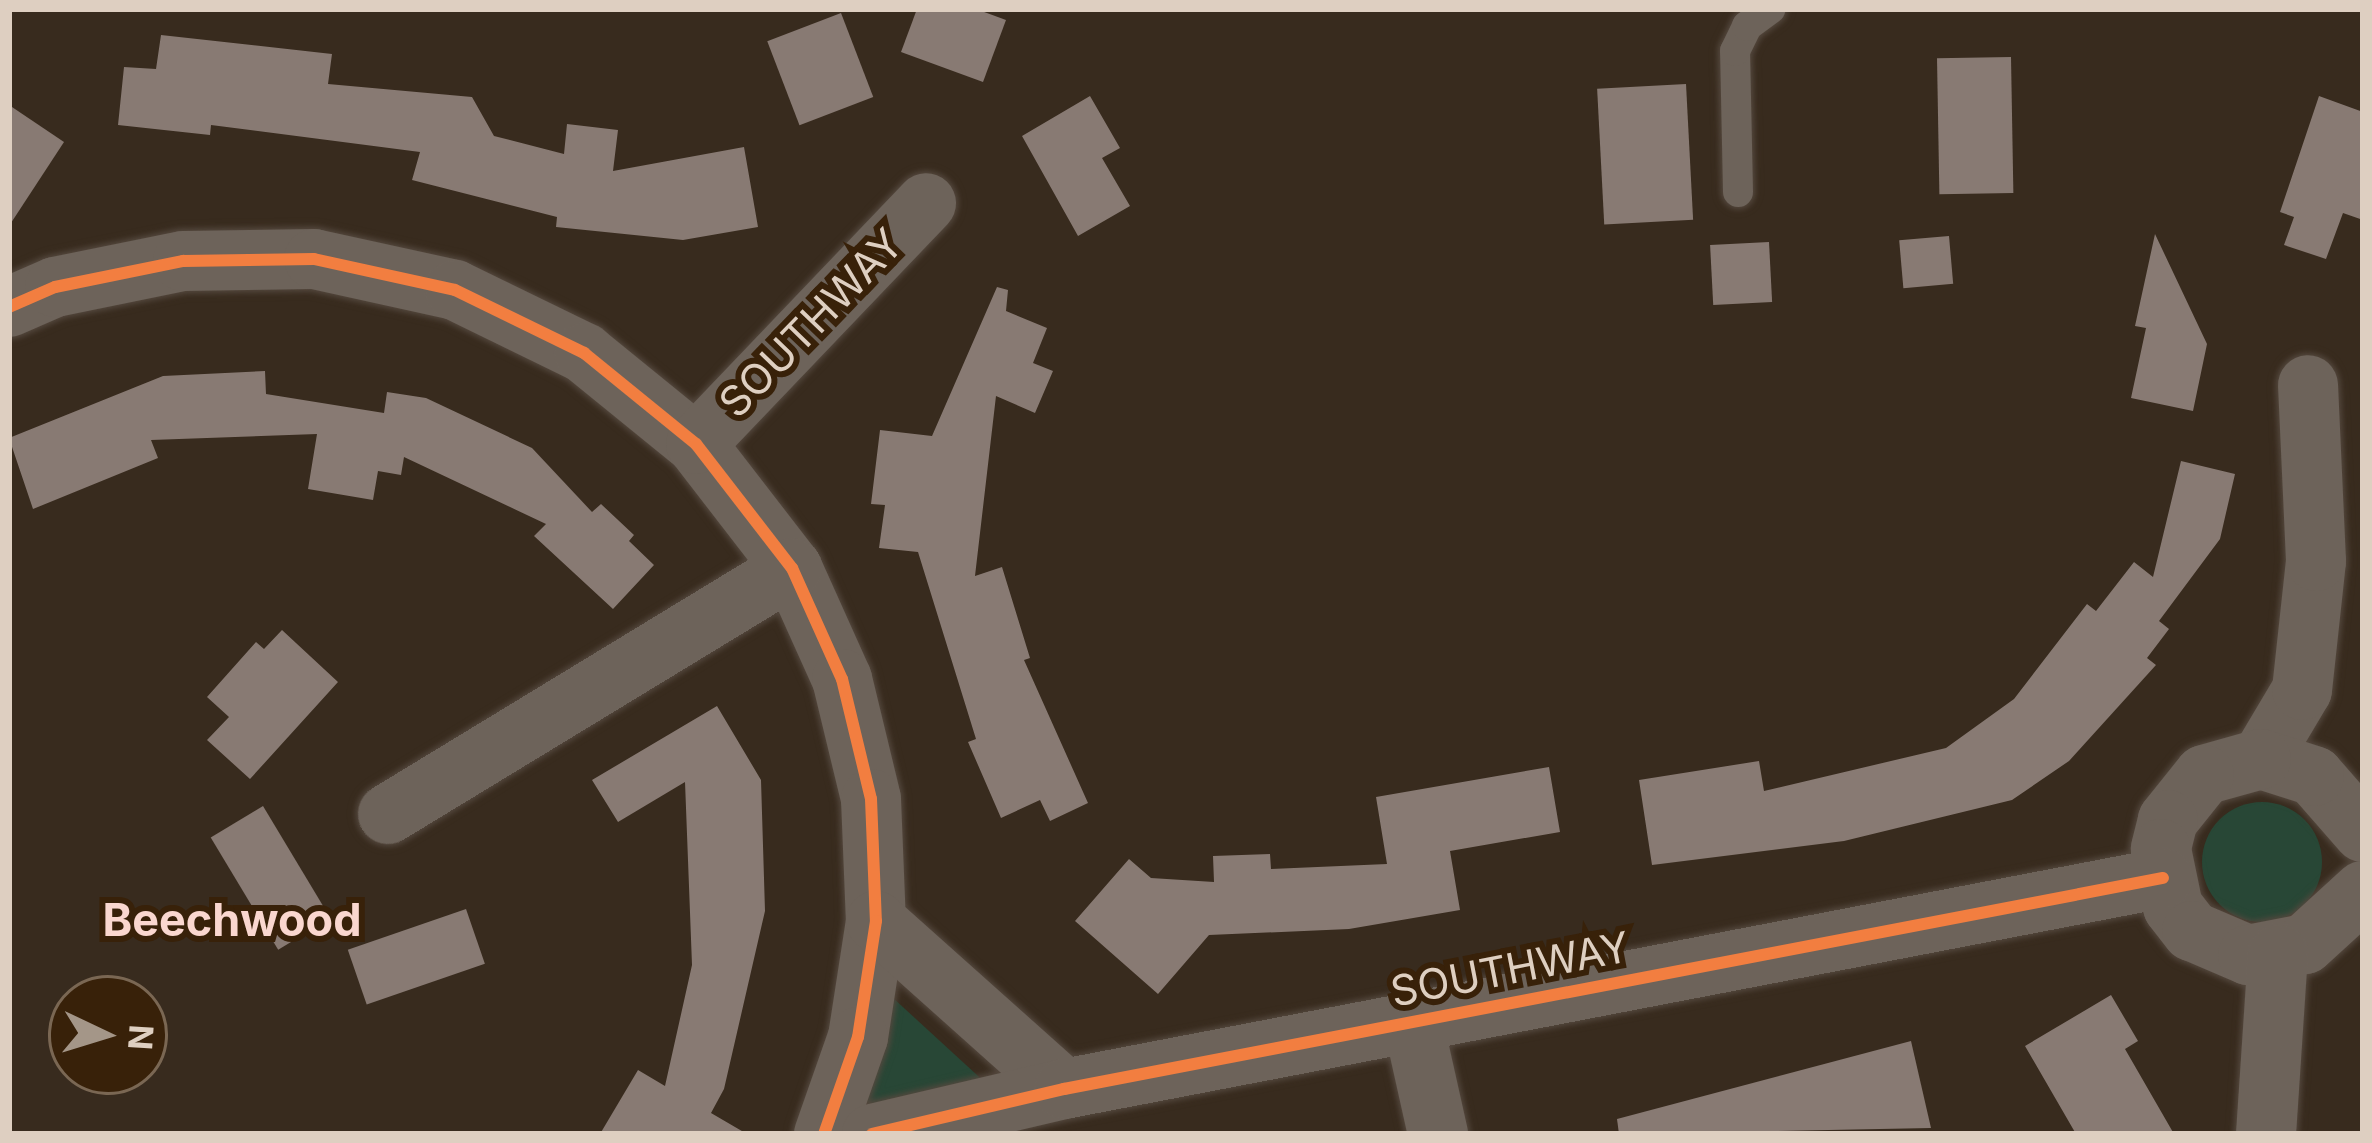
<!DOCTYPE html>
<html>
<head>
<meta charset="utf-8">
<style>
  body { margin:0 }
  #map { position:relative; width:2372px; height:1143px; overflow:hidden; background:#382b1e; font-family:Inter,sans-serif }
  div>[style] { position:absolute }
  .green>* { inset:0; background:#284736 }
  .round { border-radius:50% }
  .building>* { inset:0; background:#887a73; transform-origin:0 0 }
  .roads { filter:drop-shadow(0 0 3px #54483e) drop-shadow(0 0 3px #54483e) }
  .service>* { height:30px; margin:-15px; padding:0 15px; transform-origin:15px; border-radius:15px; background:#6d635a }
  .minor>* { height:60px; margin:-30px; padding:0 30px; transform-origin:30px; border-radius:30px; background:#6d635a }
  .cycleway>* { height:12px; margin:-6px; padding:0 6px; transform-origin:6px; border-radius:6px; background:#f27e40 }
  span { translate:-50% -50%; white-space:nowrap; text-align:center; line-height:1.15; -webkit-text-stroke:12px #382109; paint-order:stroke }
  .street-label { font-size:42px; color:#decfc1 }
  .neighbourhood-label { font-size:45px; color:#fad7cf; font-weight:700 }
  .frame { position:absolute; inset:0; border:12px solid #decfc1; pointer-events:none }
  .north { position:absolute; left:48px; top:975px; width:120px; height:120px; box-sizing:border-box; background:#382109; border:3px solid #7a6753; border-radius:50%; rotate:94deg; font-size:33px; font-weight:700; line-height:48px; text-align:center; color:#decfc1 }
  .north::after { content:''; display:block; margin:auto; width:42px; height:54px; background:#a49688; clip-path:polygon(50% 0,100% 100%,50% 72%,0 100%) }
</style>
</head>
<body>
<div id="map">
  <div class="green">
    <div class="round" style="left:2202px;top:802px;width:120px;height:120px"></div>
    <div style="clip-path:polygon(892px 997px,989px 1086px,865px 1109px)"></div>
  </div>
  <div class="building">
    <div style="clip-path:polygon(917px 9px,976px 9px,1006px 20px,983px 82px,901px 52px)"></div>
    <div style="left:841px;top:13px;width:90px;height:79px;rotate:69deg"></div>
    <div style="clip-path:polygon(161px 35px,332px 54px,328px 84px,472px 97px,494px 136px,564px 154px,567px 124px,618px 130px,613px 171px,744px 147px,758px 227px,683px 240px,556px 227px,557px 217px,412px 180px,420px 152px,211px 125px,210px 135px,118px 125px,124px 67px,156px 69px)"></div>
    <div style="left:2011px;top:57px;width:136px;height:74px;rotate:89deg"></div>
    <div style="left:1686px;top:84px;width:136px;height:89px;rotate:87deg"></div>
    <div style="clip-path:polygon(1090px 96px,1120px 148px,1102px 158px,1130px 206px,1078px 236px,1022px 136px)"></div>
    <div style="clip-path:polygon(2319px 96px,2363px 112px,2363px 220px,2343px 213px,2326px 259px,2284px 245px,2294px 217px,2280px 212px)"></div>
    <div style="clip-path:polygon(9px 105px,64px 142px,9px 226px)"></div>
    <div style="clip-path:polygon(2155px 234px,2207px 344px,2193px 411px,2131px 398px,2146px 328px,2135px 326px)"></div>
    <div style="left:1949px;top:236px;width:48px;height:50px;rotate:85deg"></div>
    <div style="left:1769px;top:242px;width:60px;height:59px;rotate:87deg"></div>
    <div style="clip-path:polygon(997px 287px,1008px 290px,1006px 311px,1047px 328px,1033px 363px,1053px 371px,1035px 413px,996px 396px,975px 576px,1002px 567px,1030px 658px,1024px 660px,1088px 803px,1050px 821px,1040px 800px,1001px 818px,968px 742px,976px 739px,918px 552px,879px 548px,885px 505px,871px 504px,880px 430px,932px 436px)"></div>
    <div style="clip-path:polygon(265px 371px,266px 394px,384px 413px,387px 392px,426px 398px,532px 448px,592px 512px,601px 504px,634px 535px,629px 541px,654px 565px,613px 609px,534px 536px,546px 524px,404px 457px,401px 475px,378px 471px,373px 500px,308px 489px,317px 434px,151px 440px,158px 458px,33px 509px,9px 438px,163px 376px)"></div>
    <div style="clip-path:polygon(2181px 461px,2235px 474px,2220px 539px,2159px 621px,2169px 629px,2147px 658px,2156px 665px,2069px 761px,2012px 800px,1844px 841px,1652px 865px,1639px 780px,1759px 761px,1764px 791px,1946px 748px,2014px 699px,2087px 604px,2096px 611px,2134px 562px,2153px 577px)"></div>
    <div style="clip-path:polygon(282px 630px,338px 682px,250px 779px,207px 740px,229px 717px,207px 697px,256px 642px,264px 649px)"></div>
    <div style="clip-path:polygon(717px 706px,761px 780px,765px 911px,724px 1089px,711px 1113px,747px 1134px,600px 1134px,638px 1070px,665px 1086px,692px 965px,685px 782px,618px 822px,592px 780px)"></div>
    <div style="clip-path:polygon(1549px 767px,1560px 832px,1450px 851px,1460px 910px,1349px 929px,1209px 935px,1158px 994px,1075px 921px,1129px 859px,1151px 878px,1214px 882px,1213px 856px,1270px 854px,1271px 869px,1387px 864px,1376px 797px)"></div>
    <div style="left:263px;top:806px;width:131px;height:61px;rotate:59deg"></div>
    <div style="left:466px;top:909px;width:58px;height:125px;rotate:71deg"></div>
    <div style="clip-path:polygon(2111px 995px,2138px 1041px,2125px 1049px,2174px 1134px,2076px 1134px,2025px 1046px)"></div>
    <div style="clip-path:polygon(1911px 1041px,1931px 1128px,1619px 1134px,1617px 1119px)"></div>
  </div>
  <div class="roads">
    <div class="service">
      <div style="left:1738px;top:192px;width:141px;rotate:-91.2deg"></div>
      <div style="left:1735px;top:51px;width:28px;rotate:-64deg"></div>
      <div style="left:1747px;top:26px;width:29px;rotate:-36deg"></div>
    </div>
    <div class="minor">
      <div style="left:9px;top:307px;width:50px;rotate:-23.5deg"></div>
      <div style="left:55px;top:287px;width:131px;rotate:-11.5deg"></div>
      <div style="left:183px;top:261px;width:131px;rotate:-0.9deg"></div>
      <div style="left:314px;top:259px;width:144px;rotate:12.4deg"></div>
      <div style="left:455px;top:290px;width:144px;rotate:26deg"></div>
      <div style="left:584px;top:353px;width:144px;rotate:39.1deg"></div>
      <div style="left:696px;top:444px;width:157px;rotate:52.3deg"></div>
      <div style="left:792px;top:568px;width:122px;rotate:65.8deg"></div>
      <div style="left:842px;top:679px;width:123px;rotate:76.4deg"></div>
      <div style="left:871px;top:799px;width:122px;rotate:87.7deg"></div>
      <div style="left:876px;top:921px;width:117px;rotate:98.8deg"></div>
      <div style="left:858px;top:1037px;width:103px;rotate:109.3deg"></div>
      <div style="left:696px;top:444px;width:333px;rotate:-46.3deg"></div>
      <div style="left:2261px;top:759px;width:80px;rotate:-59.3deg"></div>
      <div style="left:2302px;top:690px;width:130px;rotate:-83.8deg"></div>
      <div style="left:2316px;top:561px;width:176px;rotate:-92.6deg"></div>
      <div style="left:388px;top:814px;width:473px;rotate:-31.3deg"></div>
      <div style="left:2363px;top:832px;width:74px;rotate:-131.2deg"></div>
      <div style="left:2314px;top:776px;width:56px;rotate:-162.2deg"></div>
      <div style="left:2261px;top:759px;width:59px;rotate:164.3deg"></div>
      <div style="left:2204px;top:775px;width:58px;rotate:128.7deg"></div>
      <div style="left:2168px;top:820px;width:30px;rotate:104deg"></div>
      <div style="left:2161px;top:849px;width:59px;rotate:78.3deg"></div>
      <div style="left:2173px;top:907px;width:31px;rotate:52deg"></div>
      <div style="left:2192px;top:931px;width:61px;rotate:23.2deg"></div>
      <div style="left:2248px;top:955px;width:58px;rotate:-10.9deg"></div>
      <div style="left:2305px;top:944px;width:79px;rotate:-42.4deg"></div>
      <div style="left:876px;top:921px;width:252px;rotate:41.8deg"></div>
      <div style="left:1413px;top:1022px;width:115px;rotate:77.4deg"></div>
      <div style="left:872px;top:1134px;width:197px;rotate:-13.2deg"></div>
      <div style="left:1064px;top:1089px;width:1119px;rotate:-10.87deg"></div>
      <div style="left:2266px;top:1134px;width:180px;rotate:-86.2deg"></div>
    </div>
  </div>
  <div class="cycleway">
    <div style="left:9px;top:307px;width:50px;rotate:-23.5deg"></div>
    <div style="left:55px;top:287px;width:131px;rotate:-11.5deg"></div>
    <div style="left:183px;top:261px;width:131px;rotate:-0.9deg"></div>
    <div style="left:314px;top:259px;width:144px;rotate:12.4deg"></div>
    <div style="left:455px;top:290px;width:144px;rotate:26deg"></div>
    <div style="left:584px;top:353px;width:144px;rotate:39.1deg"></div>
    <div style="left:696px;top:444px;width:157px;rotate:52.3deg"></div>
    <div style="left:792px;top:568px;width:122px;rotate:65.8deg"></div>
    <div style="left:842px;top:679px;width:123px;rotate:76.4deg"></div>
    <div style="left:871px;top:799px;width:122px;rotate:87.7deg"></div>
    <div style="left:876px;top:921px;width:117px;rotate:98.8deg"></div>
    <div style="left:858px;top:1037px;width:103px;rotate:109.3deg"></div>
    <div style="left:872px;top:1134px;width:197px;rotate:-13.2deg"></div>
    <div style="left:1064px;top:1089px;width:1119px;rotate:-10.87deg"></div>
  </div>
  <div class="street-label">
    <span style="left:811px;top:323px;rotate:-46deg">SOUTHWAY</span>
    <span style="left:1510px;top:969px;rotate:-11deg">SOUTHWAY</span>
  </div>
  <div class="neighbourhood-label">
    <span style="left:232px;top:920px">Beechwood</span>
  </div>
  <div class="frame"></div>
  <div class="north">N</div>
</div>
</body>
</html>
